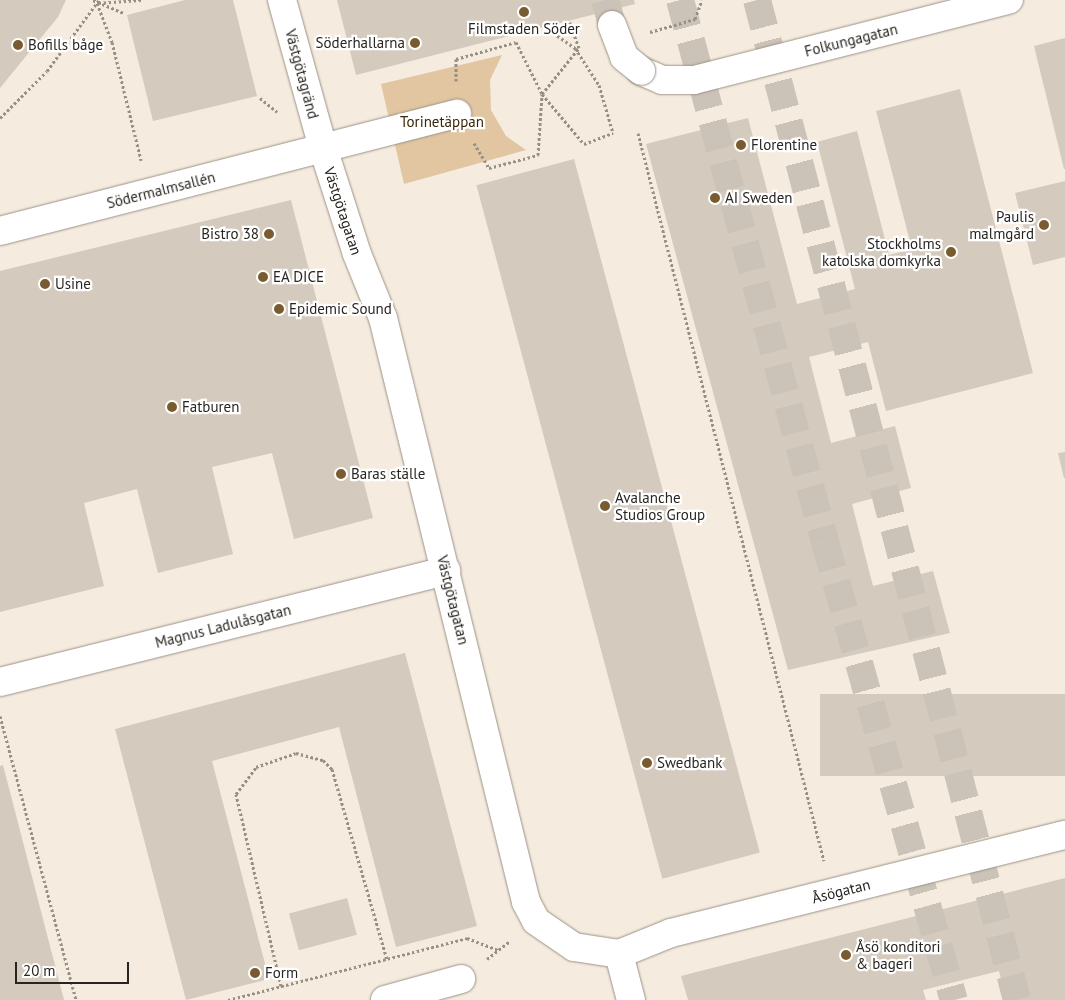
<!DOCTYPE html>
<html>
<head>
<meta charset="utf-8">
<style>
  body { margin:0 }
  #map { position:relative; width:1065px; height:1000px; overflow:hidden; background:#f5ebde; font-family:"PT Sans",sans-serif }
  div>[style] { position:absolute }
  .green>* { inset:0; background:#e1c6a1 }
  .building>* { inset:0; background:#d4cabe; transform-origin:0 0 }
  .secondary-tunnel>* { height:28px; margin-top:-14px; transform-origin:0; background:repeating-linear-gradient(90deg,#ccc3b8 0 28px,transparent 0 42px) }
  .highway-tunnel>* { height:28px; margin-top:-14px; transform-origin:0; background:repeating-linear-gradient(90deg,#ccc3b8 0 28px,transparent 0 42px) }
  .path>* { height:3px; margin-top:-1.5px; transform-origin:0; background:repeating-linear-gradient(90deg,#979087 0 2.5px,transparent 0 5px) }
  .roads { filter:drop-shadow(0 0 1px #9b9387) drop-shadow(0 0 1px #9b9387) }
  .street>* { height:28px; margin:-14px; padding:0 14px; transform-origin:14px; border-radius:14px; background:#fff }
  .secondary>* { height:28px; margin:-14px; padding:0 14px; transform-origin:14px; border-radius:14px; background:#fff }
  .path-bridge>* { height:3px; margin-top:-1.5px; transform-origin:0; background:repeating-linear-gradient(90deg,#979087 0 2.5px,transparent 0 5px) }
  .bridges { filter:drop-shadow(0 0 1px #9b9387) drop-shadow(0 0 1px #9b9387) }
  .secondary-bridge>* { height:28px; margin:-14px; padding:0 14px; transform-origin:14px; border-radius:14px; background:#fff }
  .dots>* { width:14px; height:14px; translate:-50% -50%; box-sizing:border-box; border:2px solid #fff; border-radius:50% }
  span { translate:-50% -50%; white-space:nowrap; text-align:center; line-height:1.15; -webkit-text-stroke:4.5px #fff; paint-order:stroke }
  .poi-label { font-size:15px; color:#282520 }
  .right { translate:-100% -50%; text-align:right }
  .left { translate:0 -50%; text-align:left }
  .street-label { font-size:15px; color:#282520 }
  .park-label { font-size:15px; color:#39270a }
  .scale { position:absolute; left:15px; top:962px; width:114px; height:22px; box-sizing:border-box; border:2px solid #282520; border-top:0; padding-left:6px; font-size:15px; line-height:18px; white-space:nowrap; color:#282520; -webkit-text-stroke:4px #fff; paint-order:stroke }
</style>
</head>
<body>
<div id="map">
  <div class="green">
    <div style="clip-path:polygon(502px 55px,490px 80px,491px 110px,506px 136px,526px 150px,404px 184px,381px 84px)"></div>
  </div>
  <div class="building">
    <div style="clip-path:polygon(0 0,66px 0,58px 17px,0 88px)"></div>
    <div style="clip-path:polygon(185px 0,233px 0,257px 96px,153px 121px,127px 15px)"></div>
    <div style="clip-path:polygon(337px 0,634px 0,635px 4px,356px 75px)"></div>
    <div style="clip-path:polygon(1065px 38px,1065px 169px,1064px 169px,1034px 46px)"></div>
    <div style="clip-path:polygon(960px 89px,1033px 373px,886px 411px,868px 342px,809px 357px,831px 443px,895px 426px,911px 488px,852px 504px,873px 586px,933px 571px,950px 633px,788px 670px,646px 144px,748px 118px,797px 304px,855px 289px,817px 142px,857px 131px,889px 255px,912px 249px,876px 111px)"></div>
    <div style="left:574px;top:159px;width:718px;height:101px;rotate:75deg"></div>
    <div style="clip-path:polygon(1065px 181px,1065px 257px,1033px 265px,1015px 193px)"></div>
    <div style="clip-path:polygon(291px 200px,373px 518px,294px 539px,272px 453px,212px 467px,233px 554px,158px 573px,137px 489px,84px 503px,104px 586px,0 612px,0 271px)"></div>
    <div style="clip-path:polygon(1065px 452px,1065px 478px,1064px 478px,1058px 453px)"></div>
    <div style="clip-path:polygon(405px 653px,477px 926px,396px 947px,339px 727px,212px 761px,269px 979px,186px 1000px,115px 729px)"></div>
    <div style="left:1065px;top:694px;width:82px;height:245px;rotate:90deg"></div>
    <div style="clip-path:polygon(3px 765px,64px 1000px,0 1000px,0 766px)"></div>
    <div style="clip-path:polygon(1065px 878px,1065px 1000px,1006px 1000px,999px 971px,923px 990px,926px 1000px,688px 1000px,681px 976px)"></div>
    <div style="left:347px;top:898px;width:38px;height:60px;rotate:75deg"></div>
  </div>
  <div class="secondary-tunnel">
    <div style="left:605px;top:0;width:26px;rotate:74deg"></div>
  </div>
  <div class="highway-tunnel">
    <div style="left:680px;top:0;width:561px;rotate:75.02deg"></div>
    <div style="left:825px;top:542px;width:476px;rotate:74.3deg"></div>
    <div style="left:757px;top:0;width:1033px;rotate:75.43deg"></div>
  </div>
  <div class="path">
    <div style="left:93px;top:0;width:33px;rotate:23deg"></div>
    <div style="left:141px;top:0;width:44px;rotate:176.1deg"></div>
    <div style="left:97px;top:3px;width:42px;rotate:69deg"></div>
    <div style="left:112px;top:42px;width:122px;rotate:76.2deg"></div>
    <div style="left:650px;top:32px;width:47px;rotate:-16.1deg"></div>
    <div style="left:695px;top:19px;width:20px;rotate:-70deg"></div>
    <div style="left:456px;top:81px;width:22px;rotate:-90deg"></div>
    <div style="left:456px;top:59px;width:62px;rotate:-15.8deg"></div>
    <div style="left:516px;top:42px;width:58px;rotate:63.4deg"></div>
    <div style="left:542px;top:94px;width:65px;rotate:50deg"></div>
    <div style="left:584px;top:144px;width:31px;rotate:-21deg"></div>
    <div style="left:260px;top:98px;width:22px;rotate:39deg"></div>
    <div style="left:0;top:118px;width:66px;rotate:-45deg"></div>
    <div style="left:47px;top:71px;width:88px;rotate:-53.8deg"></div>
    <div style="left:638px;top:133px;width:751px;rotate:75.67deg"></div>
    <div style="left:474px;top:143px;width:29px;rotate:59deg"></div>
    <div style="left:489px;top:168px;width:51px;rotate:-14.9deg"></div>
    <div style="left:538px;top:155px;width:61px;rotate:-86.2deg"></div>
    <div style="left:542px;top:94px;width:59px;rotate:-51.2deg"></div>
    <div style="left:579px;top:48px;width:29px;rotate:-110deg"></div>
    <div style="left:0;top:716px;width:294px;rotate:75deg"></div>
    <div style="left:487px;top:959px;width:29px;rotate:-38deg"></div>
    <div style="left:281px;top:986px;width:197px;rotate:-103.2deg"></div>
    <div style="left:236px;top:794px;width:34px;rotate:-53deg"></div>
    <div style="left:256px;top:767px;width:42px;rotate:-19.3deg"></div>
    <div style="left:296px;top:753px;width:28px;rotate:15deg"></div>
    <div style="left:323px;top:760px;width:13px;rotate:45deg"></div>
    <div style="left:332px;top:769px;width:198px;rotate:73.9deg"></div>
    <div style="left:228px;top:1000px;width:247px;rotate:-14.5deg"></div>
    <div style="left:467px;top:938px;width:33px;rotate:21deg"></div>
  </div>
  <div class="roads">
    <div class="street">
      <div style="left:282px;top:0;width:154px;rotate:74.5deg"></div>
      <div style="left:323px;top:148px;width:111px;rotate:72.2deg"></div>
      <div style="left:357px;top:254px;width:69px;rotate:67.9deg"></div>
      <div style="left:383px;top:318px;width:601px;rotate:76.24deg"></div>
      <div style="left:526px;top:902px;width:21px;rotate:62deg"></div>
      <div style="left:536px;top:921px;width:46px;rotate:34.4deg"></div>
      <div style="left:574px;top:947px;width:46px;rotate:8.8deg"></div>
      <div style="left:619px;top:954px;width:56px;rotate:-22deg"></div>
      <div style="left:671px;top:933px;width:406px;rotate:-14deg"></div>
      <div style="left:0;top:231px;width:472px;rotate:-14.4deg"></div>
      <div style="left:0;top:682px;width:460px;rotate:-14deg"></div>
      <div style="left:619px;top:954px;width:48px;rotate:75.4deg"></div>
      <div style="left:385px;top:1000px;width:79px;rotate:-15.4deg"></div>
    </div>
    <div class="secondary">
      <div style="left:641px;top:71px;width:23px;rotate:23deg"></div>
      <div style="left:662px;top:80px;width:32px"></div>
      <div style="left:694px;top:80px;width:325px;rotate:-14.3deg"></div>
    </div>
  </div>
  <div class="path-bridge">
    <div style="left:545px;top:27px;width:37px;rotate:35deg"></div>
    <div style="left:575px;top:48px;width:44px;rotate:57deg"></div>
    <div style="left:599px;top:85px;width:50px;rotate:73.7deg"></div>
  </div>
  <div class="bridges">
    <div class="secondary-bridge">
      <div style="left:612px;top:25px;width:34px;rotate:69deg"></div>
      <div style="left:624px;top:57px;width:22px;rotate:39deg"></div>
    </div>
  </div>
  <div class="dots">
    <div style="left:524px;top:12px;background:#795b2f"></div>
    <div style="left:415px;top:43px;background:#795b2f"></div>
    <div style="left:18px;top:45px;background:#795b2f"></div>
    <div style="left:741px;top:145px;background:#795b2f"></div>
    <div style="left:715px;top:198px;background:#795b2f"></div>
    <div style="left:1044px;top:225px;background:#795b2f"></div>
    <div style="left:269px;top:234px;background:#795b2f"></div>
    <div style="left:951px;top:252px;background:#795b2f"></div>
    <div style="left:263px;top:277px;background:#795b2f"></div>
    <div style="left:45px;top:284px;background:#795b2f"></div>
    <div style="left:279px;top:309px;background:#795b2f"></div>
    <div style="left:172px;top:407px;background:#795b2f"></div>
    <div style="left:341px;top:474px;background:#795b2f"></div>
    <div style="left:605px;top:506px;background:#795b2f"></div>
    <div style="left:647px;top:763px;background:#795b2f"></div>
    <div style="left:846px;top:955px;background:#795b2f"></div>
    <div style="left:255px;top:973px;background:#795b2f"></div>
  </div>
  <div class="poi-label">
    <span style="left:524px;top:29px">Filmstaden Söder</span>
    <span class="right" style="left:405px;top:43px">Söderhallarna</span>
    <span class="left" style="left:28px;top:45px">Bofills båge</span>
    <span class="left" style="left:751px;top:145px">Florentine</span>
    <span class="left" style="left:725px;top:198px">AI Sweden</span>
    <span class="right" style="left:1034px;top:225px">Paulis<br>malmgård</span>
    <span class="right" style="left:259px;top:234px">Bistro 38</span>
    <span class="right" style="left:941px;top:252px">Stockholms<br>katolska domkyrka</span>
    <span class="left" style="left:273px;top:277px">EA DICE</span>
    <span class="left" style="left:55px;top:284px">Usine</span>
    <span class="left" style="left:289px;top:309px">Epidemic Sound</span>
    <span class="left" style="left:182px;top:407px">Fatburen</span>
    <span class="left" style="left:351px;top:474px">Baras ställe</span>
    <span class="left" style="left:615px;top:506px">Avalanche<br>Studios Group</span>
    <span class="left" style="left:657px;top:763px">Swedbank</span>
    <span class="left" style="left:856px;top:955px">Åsö konditori<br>&amp; bageri</span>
    <span class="left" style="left:265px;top:973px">Form</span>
  </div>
  <div class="street-label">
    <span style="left:851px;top:40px;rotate:-14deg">Folkungagatan</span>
    <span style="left:302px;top:74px;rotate:75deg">Västgötagränd</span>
    <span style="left:161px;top:190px;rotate:-14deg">Södermalmsallén</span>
    <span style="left:343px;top:211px;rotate:72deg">Västgötagatan</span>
    <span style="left:453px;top:600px;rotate:76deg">Västgötagatan</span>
    <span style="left:223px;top:626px;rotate:-14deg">Magnus Ladulåsgatan</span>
    <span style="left:841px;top:891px;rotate:-14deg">Åsögatan</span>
  </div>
  <div class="park-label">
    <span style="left:442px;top:122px">Torinetäppan</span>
  </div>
  <div class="scale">20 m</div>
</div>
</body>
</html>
